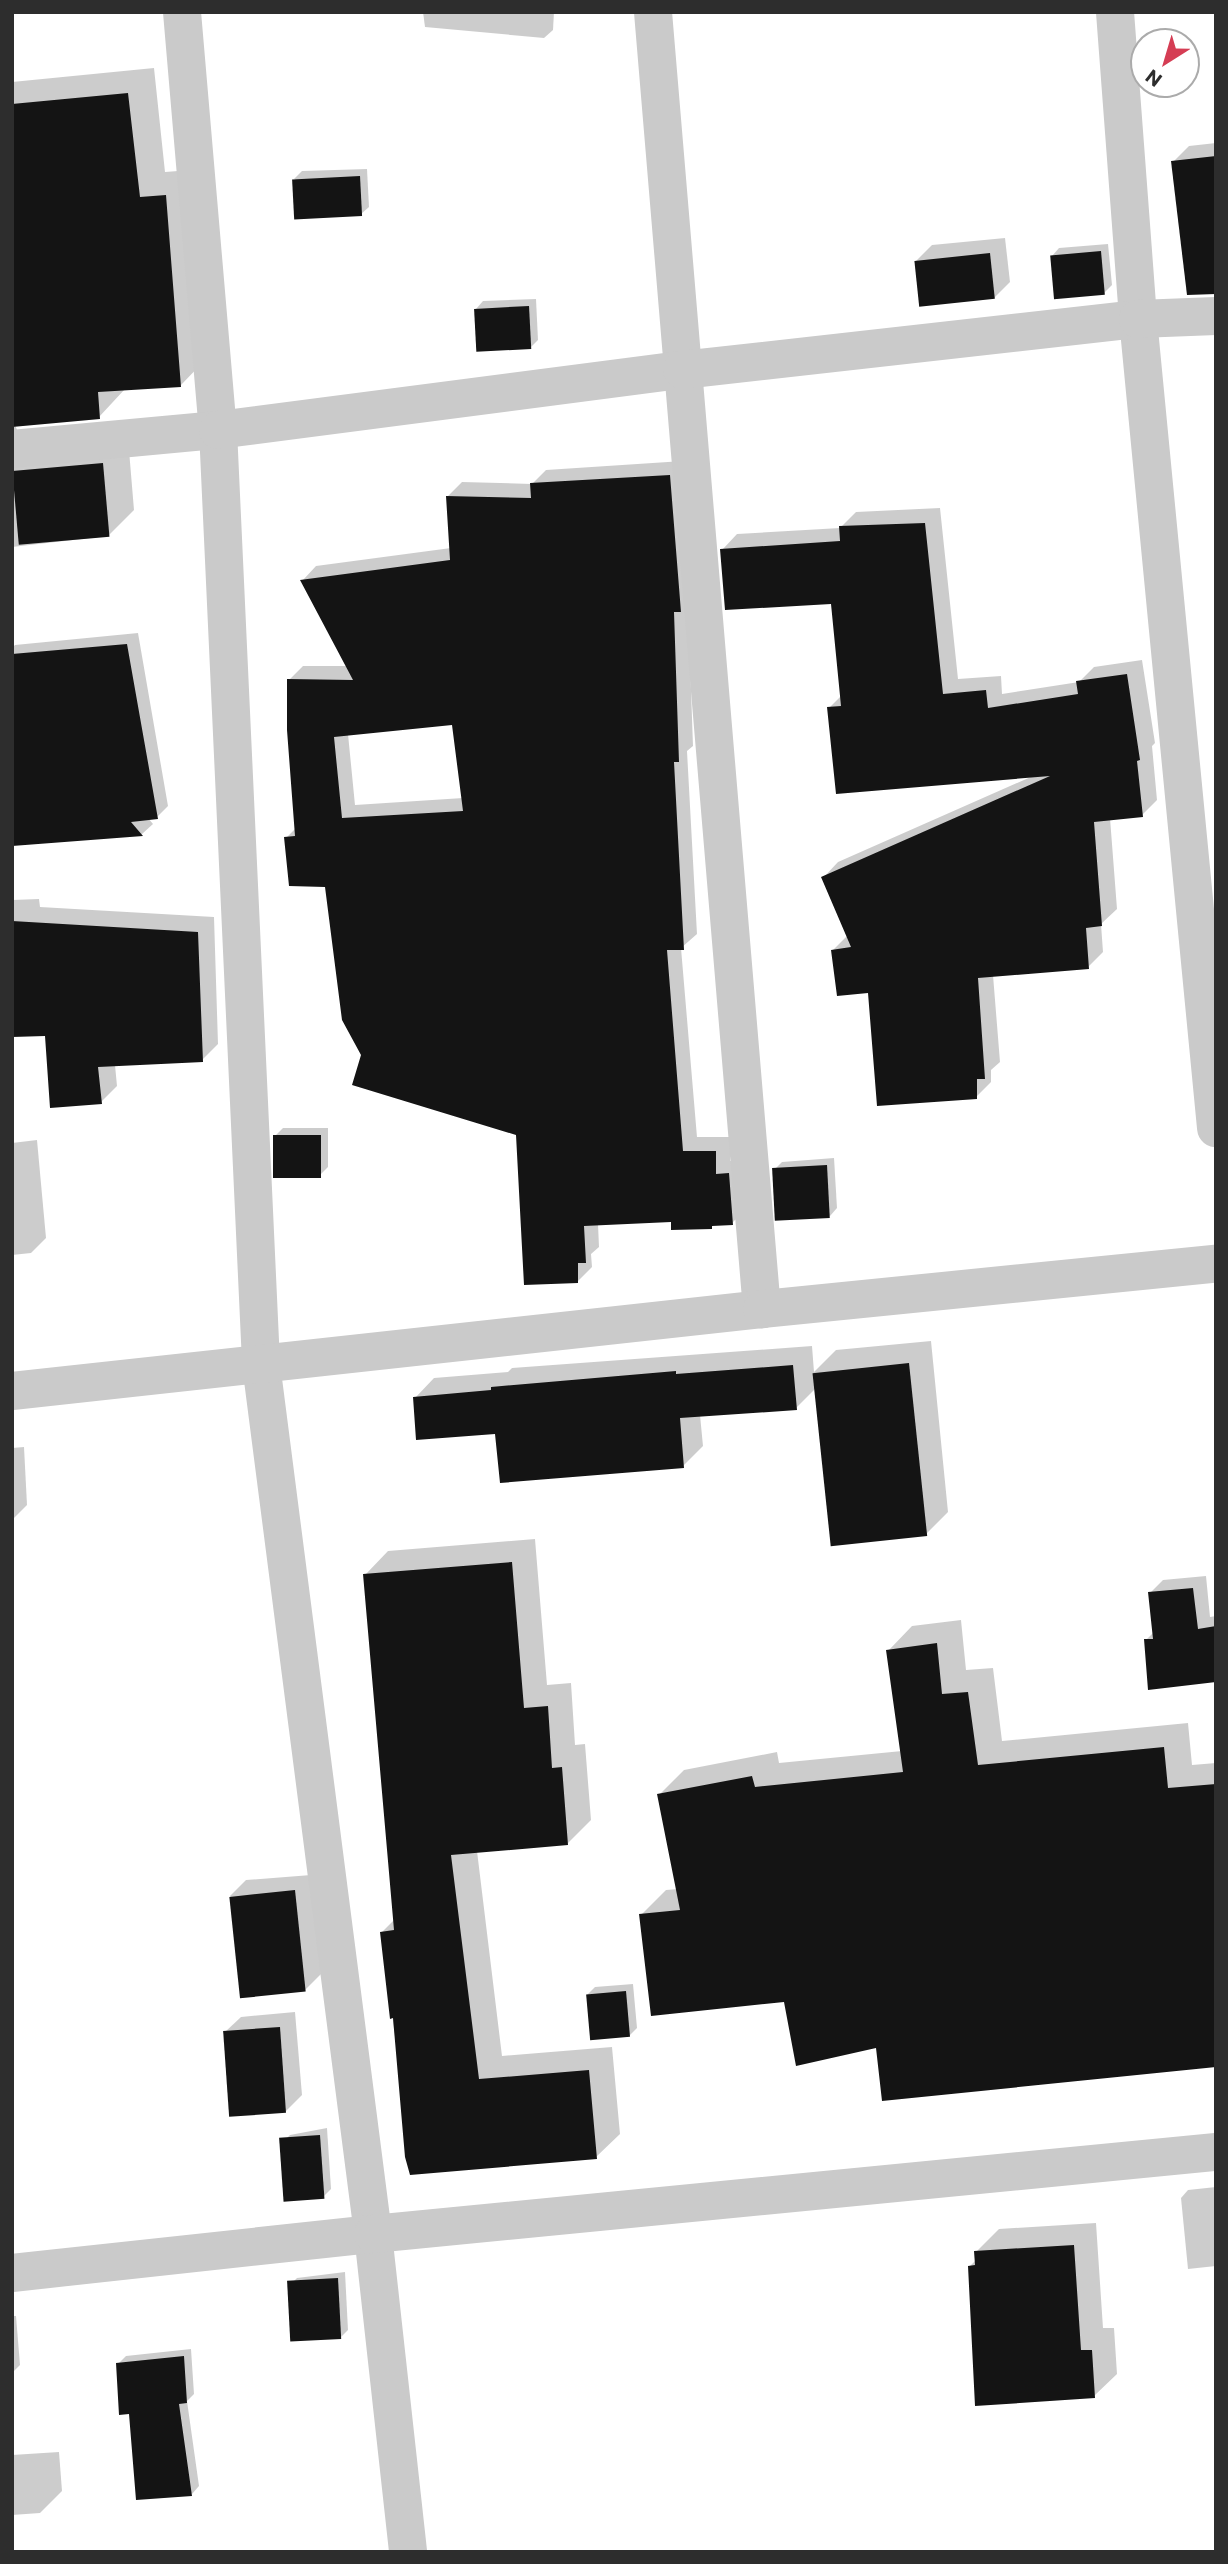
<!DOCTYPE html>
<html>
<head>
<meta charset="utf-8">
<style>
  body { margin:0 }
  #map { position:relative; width:1228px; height:2564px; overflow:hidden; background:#fff; font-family:Commissioner,sans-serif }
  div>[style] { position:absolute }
  .shadow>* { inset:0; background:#0003 }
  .building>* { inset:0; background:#141414; transform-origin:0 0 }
  .minor>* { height:38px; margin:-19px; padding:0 19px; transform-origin:19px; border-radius:19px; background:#cacaca }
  span { translate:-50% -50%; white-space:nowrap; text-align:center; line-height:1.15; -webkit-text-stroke:7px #fff; paint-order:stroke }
  .frame { position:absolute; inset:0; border:14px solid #2d2d2d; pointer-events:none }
  .north { position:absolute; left:1130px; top:28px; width:70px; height:70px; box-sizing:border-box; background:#fff; border:2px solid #ababab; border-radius:50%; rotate:217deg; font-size:19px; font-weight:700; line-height:28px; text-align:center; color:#2d2d2d }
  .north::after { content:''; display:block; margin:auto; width:24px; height:32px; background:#d53d54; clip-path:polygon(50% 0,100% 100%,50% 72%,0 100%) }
</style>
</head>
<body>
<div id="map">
  <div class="shadow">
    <div style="clip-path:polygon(423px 12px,554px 12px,553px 30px,544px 38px,425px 27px)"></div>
    <div style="clip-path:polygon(154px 68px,165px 172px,191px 170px,206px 359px,181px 385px,125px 389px,99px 417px,15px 425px,20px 437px,128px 438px,134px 510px,108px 536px,12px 547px,12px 82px)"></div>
    <div style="clip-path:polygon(1216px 143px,1216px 217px,1173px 162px,1189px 146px)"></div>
    <div style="clip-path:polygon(367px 169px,369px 207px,361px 214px,294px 179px,302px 171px)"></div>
    <div style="clip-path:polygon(1005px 238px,1010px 282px,994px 298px,916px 261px,932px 245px)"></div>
    <div style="clip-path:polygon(1108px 244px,1112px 285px,1104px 293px,1052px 256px,1059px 248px)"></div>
    <div style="clip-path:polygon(536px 299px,538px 340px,530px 348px,476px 309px,483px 301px)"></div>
    <div style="clip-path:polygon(evenodd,683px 461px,693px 746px,687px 751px,697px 934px,681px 948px,697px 1137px,730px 1137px,730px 1161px,742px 1159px,746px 1209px,732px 1223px,714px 1224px,711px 1228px,673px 1220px,598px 1224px,599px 1247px,591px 1254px,592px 1267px,578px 1281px,518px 1133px,363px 1055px,327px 886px,286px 838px,296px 828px,289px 680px,303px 666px,347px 666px,303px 580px,316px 566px,451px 548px,448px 496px,462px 482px,532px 484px,546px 470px,683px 461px,454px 723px,463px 798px,355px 805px,348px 734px,454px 723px)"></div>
    <div style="clip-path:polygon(940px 508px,958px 679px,1001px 676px,1002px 694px,1079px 682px,1094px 667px,1142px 660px,1155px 743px,1152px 746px,1157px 800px,1142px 815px,1110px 818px,1117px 909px,1101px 924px,1103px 952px,1088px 967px,993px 975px,1000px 1062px,991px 1070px,991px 1082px,976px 1097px,833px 950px,848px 935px,823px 878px,838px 862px,1033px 776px,829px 708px,842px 695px,832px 602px,722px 550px,737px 534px,840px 528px,856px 512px)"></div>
    <div style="clip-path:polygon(138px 633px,168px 806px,157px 817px,148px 818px,153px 824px,142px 834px,13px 844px,12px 648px,15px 645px)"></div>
    <div style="clip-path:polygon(39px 899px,40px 907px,214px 917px,218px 1044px,202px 1060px,115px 1065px,117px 1086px,101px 1102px,46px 1034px,12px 1036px,12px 900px)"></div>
    <div style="clip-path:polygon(283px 1128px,328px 1128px,328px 1167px,320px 1175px,275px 1136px)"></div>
    <div style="clip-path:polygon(37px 1140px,46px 1238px,31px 1253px,12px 1255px,12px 1143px)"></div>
    <div style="clip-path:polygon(834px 1158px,837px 1208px,830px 1216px,774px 1170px,782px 1162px)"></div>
    <div style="clip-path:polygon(931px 1341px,948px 1512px,926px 1534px,815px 1389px,796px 1408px,700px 1415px,703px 1446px,683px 1466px,497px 1432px,415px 1398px,434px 1378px,508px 1372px,512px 1368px,812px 1346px,814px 1372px,836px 1350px)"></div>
    <div style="clip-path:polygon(24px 1447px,27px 1505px,12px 1520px,12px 1448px)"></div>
    <div style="clip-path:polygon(535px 1539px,547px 1685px,571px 1683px,575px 1745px,585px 1744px,591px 1820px,567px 1844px,477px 1851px,502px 2056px,612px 2047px,620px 2134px,596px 2157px,412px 2173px,382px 1932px,395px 1919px,365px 1575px,388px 1551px)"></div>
    <div style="clip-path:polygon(1206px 1576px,1210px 1617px,1216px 1616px,1216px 1680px,1146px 1640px,1154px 1632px,1150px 1593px,1163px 1580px)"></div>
    <div style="clip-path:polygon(961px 1620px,966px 1670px,993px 1668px,1002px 1741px,1188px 1723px,1192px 1765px,1216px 1763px,1216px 2064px,878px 2046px,785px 2001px,641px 1915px,666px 1890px,678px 1889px,659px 1795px,684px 1770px,777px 1752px,779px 1763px,902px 1751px,888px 1651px,912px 1626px)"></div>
    <div style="clip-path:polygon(311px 1875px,321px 1974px,305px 1990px,230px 1896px,246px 1880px)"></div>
    <div style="clip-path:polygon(633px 1984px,637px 2028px,630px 2035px,587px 1995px,595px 1987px)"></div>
    <div style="clip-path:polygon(295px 2012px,302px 2095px,286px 2111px,225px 2032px,241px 2017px)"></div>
    <div style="clip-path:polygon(327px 2128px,331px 2189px,323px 2197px,282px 2143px,290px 2135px)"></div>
    <div style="clip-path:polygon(1216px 2187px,1216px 2266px,1188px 2269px,1181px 2198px,1188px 2190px)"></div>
    <div style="clip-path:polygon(1096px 2223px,1103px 2328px,1114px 2328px,1117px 2374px,1094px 2396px,969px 2267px,976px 2260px,976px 2252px,999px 2229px)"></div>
    <div style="clip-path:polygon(345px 2272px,348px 2330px,340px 2338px,289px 2286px,297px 2278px)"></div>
    <div style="clip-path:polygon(12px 2316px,16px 2316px,20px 2365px,12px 2373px)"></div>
    <div style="clip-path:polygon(191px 2349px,194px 2394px,187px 2401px,199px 2486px,192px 2494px,131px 2412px,118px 2364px,126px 2356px)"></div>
    <div style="clip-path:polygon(59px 2452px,62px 2491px,40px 2513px,12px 2515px,12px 2455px)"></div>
  </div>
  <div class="building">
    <div style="clip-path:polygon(128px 93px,140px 197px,166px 195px,181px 387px,98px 392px,100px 419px,12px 427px,12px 104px)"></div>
    <div style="clip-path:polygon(1216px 156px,1216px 294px,1187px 295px,1171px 161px)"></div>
    <div style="left:360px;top:176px;width:40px;height:68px;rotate:87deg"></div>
    <div style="left:1101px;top:251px;width:44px;height:51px;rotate:85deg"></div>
    <div style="left:990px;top:253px;width:46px;height:76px;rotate:84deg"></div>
    <div style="left:529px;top:306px;width:43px;height:55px;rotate:87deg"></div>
    <div style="left:103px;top:463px;width:74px;height:91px;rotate:85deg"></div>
    <div style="clip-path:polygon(evenodd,670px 475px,681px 612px,674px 612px,679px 762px,674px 762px,684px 950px,667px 950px,683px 1151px,716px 1151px,716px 1174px,729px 1173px,733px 1225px,712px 1226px,712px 1229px,671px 1230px,671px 1222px,584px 1226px,586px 1263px,578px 1263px,578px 1283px,524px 1285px,516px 1135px,352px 1085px,361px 1055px,342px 1020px,325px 887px,289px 886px,284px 837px,295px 836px,287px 730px,287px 679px,353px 680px,300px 580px,450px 560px,446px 496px,531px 498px,530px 483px,670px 475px,452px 725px,463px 811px,342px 818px,334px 737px,452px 725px)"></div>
    <div style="clip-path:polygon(925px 523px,943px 694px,986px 690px,988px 708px,1078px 694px,1076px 681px,1127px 674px,1140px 760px,1137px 761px,1143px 817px,1094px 822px,1102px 926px,1086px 928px,1089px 969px,978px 978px,985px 1079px,977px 1079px,977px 1099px,877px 1106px,868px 993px,837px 996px,831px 950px,851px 947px,821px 877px,1050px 776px,836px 794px,827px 707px,841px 706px,831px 604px,725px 610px,720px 549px,840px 541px,839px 526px)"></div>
    <div style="clip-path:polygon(127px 644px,158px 819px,131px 822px,143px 836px,12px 846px,12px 654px)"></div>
    <div style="clip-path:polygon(12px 921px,198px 932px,203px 1062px,98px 1067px,102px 1104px,50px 1108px,45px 1036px,12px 1037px)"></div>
    <div style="left:273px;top:1135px;width:48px;height:43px"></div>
    <div style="left:827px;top:1165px;width:53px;height:55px;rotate:87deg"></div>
    <div style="left:909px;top:1363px;width:174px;height:97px;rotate:84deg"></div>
    <div style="clip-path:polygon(793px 1365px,797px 1410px,680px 1418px,684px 1468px,500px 1483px,495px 1434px,416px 1440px,413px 1397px,491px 1390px,491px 1387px,676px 1371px,676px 1374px)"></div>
    <div style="clip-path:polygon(512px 1562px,524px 1708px,548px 1706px,552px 1768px,562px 1767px,568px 1845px,451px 1855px,479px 2079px,589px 2070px,597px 2159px,410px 2175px,405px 2157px,393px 2018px,390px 2019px,380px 1932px,394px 1930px,363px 1574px)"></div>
    <div style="clip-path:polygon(1193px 1588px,1198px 1629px,1216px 1626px,1216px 1682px,1148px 1690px,1144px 1639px,1153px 1639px,1148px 1592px)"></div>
    <div style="clip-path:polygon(937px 1643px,942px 1694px,968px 1692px,978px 1765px,1164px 1747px,1168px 1788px,1216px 1784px,1216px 2067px,882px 2101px,876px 2048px,796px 2066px,784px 2002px,651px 2016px,639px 1914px,680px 1910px,657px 1794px,752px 1776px,755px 1787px,903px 1772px,886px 1650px)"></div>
    <div style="left:295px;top:1890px;width:102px;height:66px;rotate:84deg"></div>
    <div style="left:626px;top:1991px;width:46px;height:40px;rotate:85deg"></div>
    <div style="left:280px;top:2027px;width:86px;height:57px;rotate:86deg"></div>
    <div style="left:320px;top:2135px;width:64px;height:41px;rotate:86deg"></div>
    <div style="clip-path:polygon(1074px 2245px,1081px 2350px,1092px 2350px,1095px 2398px,975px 2406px,968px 2266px,975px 2265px,974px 2251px)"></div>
    <div style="left:338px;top:2278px;width:61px;height:51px;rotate:87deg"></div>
    <div style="clip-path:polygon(184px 2356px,187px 2403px,179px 2404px,192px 2496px,136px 2500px,129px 2414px,119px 2415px,116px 2363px)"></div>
  </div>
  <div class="minor">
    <div style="left:182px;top:12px;width:420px;rotate:85.1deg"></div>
    <div style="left:218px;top:430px;width:935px;rotate:87.36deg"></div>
    <div style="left:261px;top:1364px;width:877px;rotate:82.66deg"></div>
    <div style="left:373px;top:2234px;width:320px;rotate:83.7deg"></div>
    <div style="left:653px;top:12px;width:1302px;rotate:85.2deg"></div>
    <div style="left:1115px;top:12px;width:308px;rotate:85.7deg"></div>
    <div style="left:1138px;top:319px;width:813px;rotate:84.49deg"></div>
    <div style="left:12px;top:449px;width:207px;rotate:-5.3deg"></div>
    <div style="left:218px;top:430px;width:468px;rotate:-7.4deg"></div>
    <div style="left:682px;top:370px;width:459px;rotate:-6.4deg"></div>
    <div style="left:1138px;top:319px;width:78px;rotate:-2.2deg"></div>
    <div style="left:12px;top:1391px;width:754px;rotate:-6.24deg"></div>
    <div style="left:762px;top:1309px;width:456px;rotate:-5.7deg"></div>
    <div style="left:12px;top:2273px;width:363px;rotate:-6.2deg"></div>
    <div style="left:373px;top:2234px;width:847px;rotate:-5.56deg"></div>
  </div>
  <div class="frame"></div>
  <div class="north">N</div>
</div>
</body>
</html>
